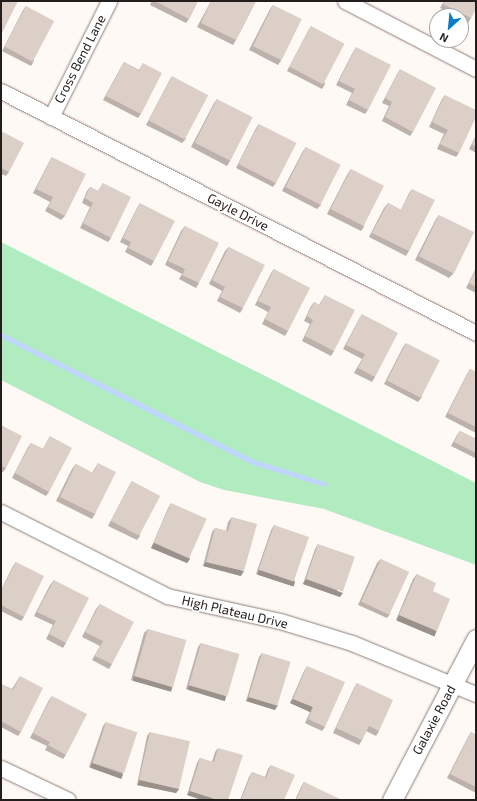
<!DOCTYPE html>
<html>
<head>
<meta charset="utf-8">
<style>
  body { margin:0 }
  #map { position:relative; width:477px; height:801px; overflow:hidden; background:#fff9f6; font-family:"Exo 2",sans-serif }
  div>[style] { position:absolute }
  .green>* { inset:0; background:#b1ecc1 }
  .stream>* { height:5px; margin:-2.5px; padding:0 2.5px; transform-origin:2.5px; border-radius:2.5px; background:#c0d5fd }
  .roads { filter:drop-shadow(0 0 1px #8b7e77) drop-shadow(0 0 1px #8b7e77) }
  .minor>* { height:15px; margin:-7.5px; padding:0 7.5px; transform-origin:7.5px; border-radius:7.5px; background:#fff }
  .tertiary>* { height:19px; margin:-9.5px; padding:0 9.5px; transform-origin:9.5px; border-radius:9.5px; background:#fff }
  .wall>* { inset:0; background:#bdb2ab }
  .shaded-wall>* { inset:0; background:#9a918b; transform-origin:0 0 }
  .building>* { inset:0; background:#dccfc7; transform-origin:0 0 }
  span { translate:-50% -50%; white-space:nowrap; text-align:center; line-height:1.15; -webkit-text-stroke:3.5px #fff; paint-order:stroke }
  .street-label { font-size:13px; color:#231e1b }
  .frame { position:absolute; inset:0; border:2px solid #231e1b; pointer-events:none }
  .north { position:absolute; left:429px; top:8px; width:40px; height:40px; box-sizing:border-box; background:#fff; border:1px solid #a7a5a4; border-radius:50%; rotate:207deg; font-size:11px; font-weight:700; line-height:16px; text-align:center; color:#231e1b }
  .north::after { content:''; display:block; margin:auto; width:14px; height:18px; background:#087dc7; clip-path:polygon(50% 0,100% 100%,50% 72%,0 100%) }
</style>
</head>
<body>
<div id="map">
  <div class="green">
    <div style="clip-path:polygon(1px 242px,476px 483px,476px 565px,324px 509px,224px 490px,200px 482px,1px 380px)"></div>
  </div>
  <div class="stream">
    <div style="left:1px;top:335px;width:279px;rotate:26.8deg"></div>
    <div style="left:250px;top:461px;width:77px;rotate:17.3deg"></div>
  </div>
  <div class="roads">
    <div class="minor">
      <div style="left:345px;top:1px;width:148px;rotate:27.4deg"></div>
      <div style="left:1px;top:91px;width:533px;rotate:27deg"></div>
      <div style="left:51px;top:117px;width:130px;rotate:-63.4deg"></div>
      <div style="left:1px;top:512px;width:186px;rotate:26.8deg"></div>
      <div style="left:167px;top:596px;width:116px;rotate:12.5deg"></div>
      <div style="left:280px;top:621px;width:75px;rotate:17deg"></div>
      <div style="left:352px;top:643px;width:134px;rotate:22.4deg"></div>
      <div style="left:1px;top:768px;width:74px;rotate:25.5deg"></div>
    </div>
    <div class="tertiary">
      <div style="left:392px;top:800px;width:182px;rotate:-62.4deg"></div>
    </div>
  </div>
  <div class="wall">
    <div style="clip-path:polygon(152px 1px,198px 1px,189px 19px,186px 23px,150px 5px)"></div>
    <div style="clip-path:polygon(211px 1px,256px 1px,236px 40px,233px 45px,197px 27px)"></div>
    <div style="clip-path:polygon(444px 1px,476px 1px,471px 18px,468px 23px,461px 19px,461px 16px,455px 16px,440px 8px)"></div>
    <div style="clip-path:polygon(273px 5px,281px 61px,278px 65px,249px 50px,270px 9px)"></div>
    <div style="clip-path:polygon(26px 6px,34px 61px,31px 66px,2px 51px,23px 10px)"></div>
    <div style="clip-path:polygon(311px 26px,325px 84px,322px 89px,287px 71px,308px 31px)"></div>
    <div style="clip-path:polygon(356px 47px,368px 110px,365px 114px,346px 105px,352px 93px,336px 85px,353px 52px)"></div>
    <div style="clip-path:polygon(124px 62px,139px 70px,143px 63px,141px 114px,138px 118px,103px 100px,121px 67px)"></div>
    <div style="clip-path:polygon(400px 69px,413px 132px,410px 136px,382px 121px,389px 106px,382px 103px,397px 74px)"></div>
    <div style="clip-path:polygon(172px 76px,186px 139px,182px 143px,146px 125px,169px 81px)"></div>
    <div style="clip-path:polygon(445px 95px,459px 153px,456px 157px,437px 149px,444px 134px,429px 127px,442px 99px)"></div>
    <div style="clip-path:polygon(217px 99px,230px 161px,227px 166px,191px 147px,214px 103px)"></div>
    <div style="clip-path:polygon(259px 124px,276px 183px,273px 187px,236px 168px,256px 128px)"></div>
    <div style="clip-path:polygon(1px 131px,9px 172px,6px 176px,1px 174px)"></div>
    <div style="clip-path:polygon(476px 135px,476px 153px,469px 149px)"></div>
    <div style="clip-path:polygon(306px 147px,321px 205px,317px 209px,282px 191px,303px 151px)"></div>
    <div style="clip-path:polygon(52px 157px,65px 216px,61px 220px,45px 211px,50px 202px,33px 193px,49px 162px)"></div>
    <div style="clip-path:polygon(351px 169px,364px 227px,361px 231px,327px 214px,348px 173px)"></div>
    <div style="clip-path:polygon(103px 183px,111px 238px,108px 242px,80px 228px,90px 207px,82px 203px,87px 191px,90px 187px,98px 191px)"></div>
    <div style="clip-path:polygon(412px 189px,409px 251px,406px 256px,369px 237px,384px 208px,388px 203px,401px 210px,409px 193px)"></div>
    <div style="clip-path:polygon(140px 203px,154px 261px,151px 266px,125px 252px,128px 246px,120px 242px,137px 208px)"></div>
    <div style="clip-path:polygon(439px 215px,453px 274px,449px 278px,415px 260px,436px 219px)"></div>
    <div style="clip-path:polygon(185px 226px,199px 283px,196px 288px,179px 279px,182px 274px,165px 265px,181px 231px)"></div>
    <div style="clip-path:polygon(229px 247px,243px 308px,240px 313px,217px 301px,222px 291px,209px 284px,225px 251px)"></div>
    <div style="clip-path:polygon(476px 268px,476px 293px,466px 288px)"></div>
    <div style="clip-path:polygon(274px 269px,288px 331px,285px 336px,262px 324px,268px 312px,255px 305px,271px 273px)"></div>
    <div style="clip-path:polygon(325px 295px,334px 351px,331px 356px,302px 341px,310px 324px,304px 321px,311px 306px,314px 302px,319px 305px)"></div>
    <div style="clip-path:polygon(362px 314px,375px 377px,372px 382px,354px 373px,362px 359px,343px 349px,359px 319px)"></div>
    <div style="clip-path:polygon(406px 343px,422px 397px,418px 402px,384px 384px,403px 347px)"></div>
    <div style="clip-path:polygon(470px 369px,476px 372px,476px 433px,445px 417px,467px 374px)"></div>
    <div style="clip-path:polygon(1px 425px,6px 468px,3px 472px,1px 472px)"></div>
    <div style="clip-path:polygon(460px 431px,476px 439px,476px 457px,475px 458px,451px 446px,457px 435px)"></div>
    <div style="clip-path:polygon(50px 436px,49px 492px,46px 496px,12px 478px,28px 447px,31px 443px,43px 449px)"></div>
    <div style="clip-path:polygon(98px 463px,95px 514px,92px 519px,56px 501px,72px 469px,76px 464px,92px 473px)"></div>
    <div style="clip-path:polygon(132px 481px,140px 536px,137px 540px,108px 526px,129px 486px)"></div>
    <div style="clip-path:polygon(171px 503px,190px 559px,187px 563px,151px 548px,168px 508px)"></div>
    <div style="clip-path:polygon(232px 517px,241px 576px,203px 566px,212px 532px,215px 528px,226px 531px,228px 522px)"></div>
    <div style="clip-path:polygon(274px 525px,295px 582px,292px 586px,256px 574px,271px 530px)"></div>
    <div style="clip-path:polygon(318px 544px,340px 597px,303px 584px,315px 549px)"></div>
    <div style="clip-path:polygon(381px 559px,390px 614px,387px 618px,358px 605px,377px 563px)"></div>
    <div style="clip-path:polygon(16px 562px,24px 617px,21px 621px,1px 611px,1px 590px,13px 566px)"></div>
    <div style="clip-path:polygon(417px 574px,433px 591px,434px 636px,396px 620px,413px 579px)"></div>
    <div style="clip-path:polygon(54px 580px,66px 643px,63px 648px,46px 639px,53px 625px,34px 616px,50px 585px)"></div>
    <div style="clip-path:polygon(100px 604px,112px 664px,109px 669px,92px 660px,100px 646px,82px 637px,96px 609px)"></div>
    <div style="clip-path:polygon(148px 629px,169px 691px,131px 680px,144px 633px)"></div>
    <div style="clip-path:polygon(201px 643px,226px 696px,223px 700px,186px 689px,198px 647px)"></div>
    <div style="clip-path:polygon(262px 653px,275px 710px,246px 701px,259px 657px)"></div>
    <div style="clip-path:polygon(307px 666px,325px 727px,322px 731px,305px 723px,310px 712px,290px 703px,304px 671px)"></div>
    <div style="clip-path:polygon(20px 676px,21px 732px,18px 736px,1px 727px,1px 684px,12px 689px)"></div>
    <div style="clip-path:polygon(357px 683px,379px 731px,376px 736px,366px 731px,362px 740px,359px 745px,333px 733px,354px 688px)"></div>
    <div style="clip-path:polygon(52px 696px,66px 755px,63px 759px,45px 750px,47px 746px,30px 738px,49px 700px)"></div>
    <div style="clip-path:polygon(106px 722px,123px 774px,120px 778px,89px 767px,103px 726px)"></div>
    <div style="clip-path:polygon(150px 732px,179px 789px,176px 793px,137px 785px,147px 736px)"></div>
    <div style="clip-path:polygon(471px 732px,476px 735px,476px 793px,447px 778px,468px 737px)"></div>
    <div style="clip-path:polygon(218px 748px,228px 800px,187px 795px,197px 763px,200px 758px,212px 762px,215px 752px)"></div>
    <div style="clip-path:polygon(271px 765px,284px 800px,240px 800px,249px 777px,252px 772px,265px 777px,268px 769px)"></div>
    <div style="clip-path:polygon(304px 782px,339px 800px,295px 800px,301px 787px)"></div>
  </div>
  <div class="shaded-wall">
    <div style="clip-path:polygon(154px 543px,190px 559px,187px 563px,151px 548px)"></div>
    <div style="clip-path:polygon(206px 562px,244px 571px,241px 576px,203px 566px)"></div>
    <div style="left:259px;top:570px;width:38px;height:5px;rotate:18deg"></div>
    <div style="clip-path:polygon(306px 579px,343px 593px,340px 597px,303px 584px)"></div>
    <div style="left:399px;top:615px;width:41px;height:6px;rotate:23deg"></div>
    <div style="left:134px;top:676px;width:40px;height:5px;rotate:16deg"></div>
    <div style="left:189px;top:685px;width:39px;height:5px;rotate:17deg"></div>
    <div style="clip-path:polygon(249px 697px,278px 705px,275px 710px,246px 701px)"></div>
    <div style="clip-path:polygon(293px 699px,313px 707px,310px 712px,290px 703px)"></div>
    <div style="left:92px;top:763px;width:33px;height:5px;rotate:20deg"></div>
    <div style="clip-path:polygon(140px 780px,179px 789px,176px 793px,137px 785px)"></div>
    <div style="clip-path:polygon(190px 791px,218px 800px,201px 800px,187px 795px)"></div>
  </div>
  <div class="building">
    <div style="clip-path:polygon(1px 1px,18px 1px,1px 35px)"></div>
    <div style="clip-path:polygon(155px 1px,198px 1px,189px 19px)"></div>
    <div style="clip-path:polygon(211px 1px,256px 1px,236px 40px,201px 23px)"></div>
    <div style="clip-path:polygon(445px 1px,476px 1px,476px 9px,471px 18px,443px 4px)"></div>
    <div style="left:273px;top:5px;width:32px;height:46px;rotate:26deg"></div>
    <div style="left:26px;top:6px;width:32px;height:46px;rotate:28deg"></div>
    <div style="left:311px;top:26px;width:38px;height:46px;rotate:28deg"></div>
    <div style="clip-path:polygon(356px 47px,391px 65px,368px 110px,349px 100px,355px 89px,339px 81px)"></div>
    <div style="clip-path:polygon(124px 62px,139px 71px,143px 63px,162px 73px,141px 114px,106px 96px)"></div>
    <div style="clip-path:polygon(400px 69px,436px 88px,413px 132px,385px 117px,392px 102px,385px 98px)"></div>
    <div style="left:172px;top:76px;width:41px;height:50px;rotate:28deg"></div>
    <div style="clip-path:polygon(445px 95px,476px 110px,476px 117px,459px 153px,440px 144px,448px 130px,432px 122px)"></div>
    <div style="left:217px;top:99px;width:40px;height:49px;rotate:27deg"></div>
    <div style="left:259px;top:124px;width:42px;height:45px;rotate:27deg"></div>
    <div style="clip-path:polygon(1px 131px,24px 143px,9px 172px,1px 168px)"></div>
    <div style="clip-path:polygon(476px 137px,476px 147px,472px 144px)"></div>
    <div style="left:306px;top:147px;width:39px;height:45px;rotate:27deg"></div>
    <div style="clip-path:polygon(52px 157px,86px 174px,65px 216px,48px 207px,53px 197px,36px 189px)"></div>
    <div style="left:351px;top:169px;width:37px;height:45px;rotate:27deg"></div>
    <div style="clip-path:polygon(103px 183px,131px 197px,111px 238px,83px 223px,93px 203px,85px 198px,90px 187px,98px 191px)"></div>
    <div style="clip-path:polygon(412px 189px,435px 200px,409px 251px,372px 233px,388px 203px,401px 210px)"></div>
    <div style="clip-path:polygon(140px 203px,175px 221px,154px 261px,128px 248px,131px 242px,123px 238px)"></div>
    <div style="left:439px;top:215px;width:39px;height:46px;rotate:26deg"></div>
    <div style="clip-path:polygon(185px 226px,219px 243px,199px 283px,182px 275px,185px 269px,168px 261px)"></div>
    <div style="clip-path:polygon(229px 247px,265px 265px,243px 308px,220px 297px,225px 287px,212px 280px)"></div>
    <div style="clip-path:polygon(274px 269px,310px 288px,288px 331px,265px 319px,271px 307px,258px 301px)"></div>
    <div style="clip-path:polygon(476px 270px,476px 287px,469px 283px)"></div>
    <div style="clip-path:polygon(325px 295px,355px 310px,334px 351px,305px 336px,313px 320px,307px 316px,314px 302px,320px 305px)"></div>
    <div style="clip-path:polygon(362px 314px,398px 333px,375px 377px,358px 368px,365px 354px,346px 345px)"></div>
    <div style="left:406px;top:343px;width:38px;height:42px;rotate:27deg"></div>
    <div style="clip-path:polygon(470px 369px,476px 372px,476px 427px,448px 413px)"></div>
    <div style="clip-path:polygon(1px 425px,22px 436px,6px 468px,1px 466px)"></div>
    <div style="clip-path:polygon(460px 431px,476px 439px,476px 453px,454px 442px)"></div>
    <div style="clip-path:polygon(50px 436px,72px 448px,49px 492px,15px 473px,31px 443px,43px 449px)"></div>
    <div style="clip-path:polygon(98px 463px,116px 472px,95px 514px,60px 497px,76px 464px,93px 473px)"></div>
    <div style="left:132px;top:481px;width:32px;height:45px;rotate:28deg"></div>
    <div style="left:171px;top:503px;width:39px;height:43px;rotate:24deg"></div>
    <div style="clip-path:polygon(232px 517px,257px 524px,244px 571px,206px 562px,215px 528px,228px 531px)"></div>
    <div style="left:274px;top:525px;width:37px;height:47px;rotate:19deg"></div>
    <div style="left:318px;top:544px;width:39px;height:37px;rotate:19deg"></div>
    <div style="left:381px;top:559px;width:31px;height:47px;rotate:25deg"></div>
    <div style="clip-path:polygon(16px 562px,44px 576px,24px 617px,1px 605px,1px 591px)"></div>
    <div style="clip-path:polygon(417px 574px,436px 583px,433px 591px,450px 599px,437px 631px,399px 615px)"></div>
    <div style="clip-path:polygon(54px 580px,89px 598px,66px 643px,49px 634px,56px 621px,37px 612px)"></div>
    <div style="clip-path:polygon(100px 604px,134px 622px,112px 664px,95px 656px,103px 641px,85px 632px)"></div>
    <div style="left:148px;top:629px;width:40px;height:49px;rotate:16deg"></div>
    <div style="left:201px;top:643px;width:40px;height:44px;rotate:16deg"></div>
    <div style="left:262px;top:653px;width:30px;height:46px;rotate:17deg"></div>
    <div style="clip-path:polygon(307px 666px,345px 682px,325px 727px,308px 719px,313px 707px,293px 699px)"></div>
    <div style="clip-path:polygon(20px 676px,43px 688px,21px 732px,1px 721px,1px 684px,13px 690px)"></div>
    <div style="clip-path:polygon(357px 683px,393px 700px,379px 731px,369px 726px,362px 740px,336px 728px)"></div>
    <div style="clip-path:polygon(52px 696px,87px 714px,66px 755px,48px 745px,50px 742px,33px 733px)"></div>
    <div style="left:106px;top:722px;width:33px;height:43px;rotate:18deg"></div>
    <div style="left:150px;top:732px;width:41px;height:49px;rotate:13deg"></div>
    <div style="clip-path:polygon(471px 732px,476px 735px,476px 787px,450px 774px)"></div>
    <div style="clip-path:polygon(218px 748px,243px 755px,228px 800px,218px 800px,190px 791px,200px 758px,214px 762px)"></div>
    <div style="clip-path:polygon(271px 765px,295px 775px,284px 800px,241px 800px,252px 772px,266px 778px)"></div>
    <div style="clip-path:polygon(304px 782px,340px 799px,339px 800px,296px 800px)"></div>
  </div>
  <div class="street-label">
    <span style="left:80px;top:59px;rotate:-63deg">Cross Bend Lane</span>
    <span style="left:238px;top:212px;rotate:27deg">Gayle Drive</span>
    <span style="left:235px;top:612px;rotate:13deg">High Plateau Drive</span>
    <span style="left:434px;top:720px;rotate:-62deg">Galaxie Road</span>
  </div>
  <div class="frame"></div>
  <div class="north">N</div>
</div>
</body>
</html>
